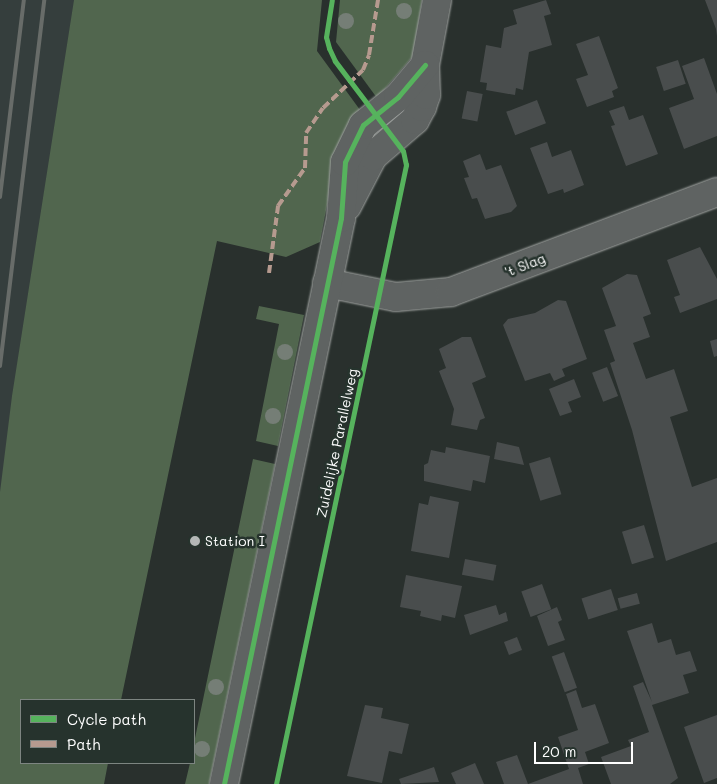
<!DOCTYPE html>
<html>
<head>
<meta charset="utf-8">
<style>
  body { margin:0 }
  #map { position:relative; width:717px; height:784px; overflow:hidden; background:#29302d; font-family:Mali,sans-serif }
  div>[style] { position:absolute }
  .built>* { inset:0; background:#353e3d }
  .green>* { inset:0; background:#51664e }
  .building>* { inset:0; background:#494d4d; transform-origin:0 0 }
  .roads { filter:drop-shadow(0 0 1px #9fa2a0) drop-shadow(0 0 1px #9fa2a0) }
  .minor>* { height:28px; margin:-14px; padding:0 14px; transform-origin:14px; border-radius:14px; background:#5f6362 }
  .rail>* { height:4px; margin:-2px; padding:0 2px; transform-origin:2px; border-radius:2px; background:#686c69 }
  .quiet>* { height:4px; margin-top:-2px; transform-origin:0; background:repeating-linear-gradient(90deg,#b69a8f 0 8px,transparent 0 12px) }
  .cycleway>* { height:5px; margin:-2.5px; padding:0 2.5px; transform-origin:2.5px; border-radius:2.5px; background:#56b35d }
  .trees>* { width:16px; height:16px; margin:-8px; border-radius:50%; background:#757e76 }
  .dots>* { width:14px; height:14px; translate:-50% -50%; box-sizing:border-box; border:2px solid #26332d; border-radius:50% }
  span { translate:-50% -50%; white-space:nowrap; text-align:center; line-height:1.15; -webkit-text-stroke:5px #26332d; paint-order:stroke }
  .street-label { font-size:14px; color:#fff }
  .poi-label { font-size:14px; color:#fff }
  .left { translate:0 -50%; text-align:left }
  .legend { position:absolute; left:20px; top:699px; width:175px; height:65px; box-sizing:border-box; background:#26332d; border:1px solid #7d8581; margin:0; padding:6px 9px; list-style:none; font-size:15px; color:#fff }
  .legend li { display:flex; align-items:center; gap:10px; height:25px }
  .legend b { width:25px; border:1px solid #7d8581 }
  .scale { position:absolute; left:534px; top:742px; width:99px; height:22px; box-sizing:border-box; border:2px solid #fff; border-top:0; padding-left:6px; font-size:15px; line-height:18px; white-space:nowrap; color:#fff; -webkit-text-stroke:4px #26332d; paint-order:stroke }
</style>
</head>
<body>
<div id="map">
  <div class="built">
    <div style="clip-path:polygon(0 0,97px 0,0 651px)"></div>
  </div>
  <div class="green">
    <div style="clip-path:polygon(74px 0,322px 0,317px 51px,363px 114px,336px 157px,320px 242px,286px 257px,217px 241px,121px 700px,21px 700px,21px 763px,108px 763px,104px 784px,0 784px,0 492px,12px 396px)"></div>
    <div style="clip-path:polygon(340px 0,422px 0,413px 56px,377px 98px,336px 42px)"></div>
    <div style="clip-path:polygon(259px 306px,304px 315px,278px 446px,256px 441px,279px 324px,256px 319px)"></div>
    <div style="clip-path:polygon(253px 459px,275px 464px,209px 784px,185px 784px,190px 763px,194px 763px,194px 743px)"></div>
  </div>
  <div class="building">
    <div style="clip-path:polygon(546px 0,551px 14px,544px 16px,552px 45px,529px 52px,523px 90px,516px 88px,515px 95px,486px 90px,487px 83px,480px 82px,486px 45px,501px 48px,504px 28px,517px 24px,513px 10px)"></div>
    <div style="clip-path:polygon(705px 0,717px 0,717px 36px,716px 29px)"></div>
    <div style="clip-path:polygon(599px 36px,618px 88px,612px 91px,614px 97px,587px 107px,576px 79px,588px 75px,576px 44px)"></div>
    <div style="clip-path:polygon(704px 58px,717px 94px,717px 136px,684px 149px,669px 108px,694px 99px,682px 66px)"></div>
    <div style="left:678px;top:60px;width:25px;height:23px;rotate:72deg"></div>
    <div style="left:467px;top:91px;width:16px;height:28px;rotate:11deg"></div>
    <div style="left:537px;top:100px;width:25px;height:33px;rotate:69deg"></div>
    <div style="clip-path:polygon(624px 106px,629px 120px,643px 115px,658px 154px,626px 166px,611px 126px,615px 125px,609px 111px)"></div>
    <div style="clip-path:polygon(547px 142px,552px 157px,571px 150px,584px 185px,564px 193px,563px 189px,548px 194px,530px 148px)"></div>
    <div style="clip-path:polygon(480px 154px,486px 170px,501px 165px,517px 206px,511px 212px,485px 219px,477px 198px,472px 199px,464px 178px,469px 177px,463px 161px)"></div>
    <div style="clip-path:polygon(700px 247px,717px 279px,717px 299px,680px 313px,674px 297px,680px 295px,667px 260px)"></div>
    <div style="clip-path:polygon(627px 274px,637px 275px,651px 314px,643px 317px,650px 337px,633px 343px,646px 379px,674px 369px,688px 411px,670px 417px,692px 487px,717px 478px,717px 542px,666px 561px,632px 430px,610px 363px,615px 361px,604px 330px,616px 326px,602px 288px)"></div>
    <div style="clip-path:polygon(558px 300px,566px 301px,587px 359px,562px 369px,565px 376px,554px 381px,550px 373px,525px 381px,503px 325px,508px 319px,535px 313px)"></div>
    <div style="clip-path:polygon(462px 337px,471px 337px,486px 377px,472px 383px,485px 418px,480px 420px,477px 430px,451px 425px,454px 409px,439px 371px,446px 368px,439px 349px)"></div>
    <div style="clip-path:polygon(717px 339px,717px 356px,714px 357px,710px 341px)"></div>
    <div style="left:607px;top:367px;width:31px;height:16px;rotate:69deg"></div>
    <div style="clip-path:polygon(574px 379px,581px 397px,568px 402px,572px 412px,560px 416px,549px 389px)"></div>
    <div style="clip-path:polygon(497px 442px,519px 447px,524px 465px,494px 459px)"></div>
    <div style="clip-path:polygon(446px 447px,490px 456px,485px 483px,473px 480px,471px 491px,424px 481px,424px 465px,428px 463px,431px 450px,445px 453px)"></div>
    <div style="left:550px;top:457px;width:39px;height:22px;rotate:73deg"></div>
    <div style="clip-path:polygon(430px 496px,459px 502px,449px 558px,411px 551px,419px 503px,428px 505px)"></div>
    <div style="left:644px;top:525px;width:34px;height:23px;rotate:73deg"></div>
    <div style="left:465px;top:559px;width:32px;height:16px;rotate:11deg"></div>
    <div style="clip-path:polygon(406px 575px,462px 586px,455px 618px,442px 615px,441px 621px,420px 616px,421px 611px,400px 607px)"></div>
    <div style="left:542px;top:584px;width:27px;height:22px;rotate:70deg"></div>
    <div style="left:611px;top:589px;width:22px;height:31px;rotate:72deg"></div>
    <div style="left:637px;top:593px;width:11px;height:20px;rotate:75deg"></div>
    <div style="clip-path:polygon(496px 605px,499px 615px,506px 612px,508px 621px,470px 635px,464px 615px)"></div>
    <div style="clip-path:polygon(557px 607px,562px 620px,558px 622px,565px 640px,548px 646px,537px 616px)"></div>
    <div style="clip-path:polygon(652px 623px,658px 643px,671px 639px,676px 655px,690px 651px,697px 671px,683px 675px,689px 693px,652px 705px,678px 778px,670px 784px,611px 784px,601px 757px,631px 746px,628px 740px,649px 732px,633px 686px,643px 682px,652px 702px,627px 631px)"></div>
    <div style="left:517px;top:637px;width:14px;height:14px;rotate:69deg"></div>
    <div style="left:564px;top:652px;width:38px;height:13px;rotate:70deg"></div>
    <div style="clip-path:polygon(576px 690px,582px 708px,595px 704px,609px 743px,585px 752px,589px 764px,578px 768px,583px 784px,504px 784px,496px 762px,517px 755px,528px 784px,569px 769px,558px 737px,578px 730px,566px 694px)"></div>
    <div style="clip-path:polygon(365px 705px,383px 708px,381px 718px,409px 724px,402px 754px,389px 751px,382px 783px,347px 776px)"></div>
    <div style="clip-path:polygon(717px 715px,717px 778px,704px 783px,684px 727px)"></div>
    <div style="clip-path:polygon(475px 763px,484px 784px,456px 784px,451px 773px)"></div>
    <div style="clip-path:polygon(434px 767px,439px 782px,401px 784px,399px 779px)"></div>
  </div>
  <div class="roads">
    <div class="minor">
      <div style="left:347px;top:206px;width:56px;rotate:-62.5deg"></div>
      <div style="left:373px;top:156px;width:55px;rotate:-40.6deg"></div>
      <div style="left:415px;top:120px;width:15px;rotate:-62deg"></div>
      <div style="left:422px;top:107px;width:13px;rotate:-72deg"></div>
      <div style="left:426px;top:95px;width:30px;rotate:-92deg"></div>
      <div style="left:425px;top:65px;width:66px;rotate:-79.5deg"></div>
      <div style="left:327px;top:283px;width:70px;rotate:11.5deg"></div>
      <div style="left:396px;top:297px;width:55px;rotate:-5.2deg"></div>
      <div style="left:451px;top:292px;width:284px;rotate:-20.6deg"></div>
      <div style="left:224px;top:784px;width:578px;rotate:-78.32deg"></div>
      <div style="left:341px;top:218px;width:56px;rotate:-85.9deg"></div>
      <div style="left:345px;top:162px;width:41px;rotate:-64.1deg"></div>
      <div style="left:363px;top:125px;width:45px;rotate:-38.7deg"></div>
      <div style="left:398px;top:97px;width:42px;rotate:-49.8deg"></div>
    </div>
  </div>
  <div class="rail">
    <div style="left:0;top:197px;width:198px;rotate:-83.1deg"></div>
    <div style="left:0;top:366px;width:369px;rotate:-83.1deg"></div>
  </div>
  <div class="quiet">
    <div style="left:269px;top:273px;width:68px;rotate:-82.3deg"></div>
    <div style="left:278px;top:206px;width:47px;rotate:-54.6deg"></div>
    <div style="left:305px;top:168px;width:35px;rotate:-88deg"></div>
    <div style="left:306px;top:133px;width:30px;rotate:-56deg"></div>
    <div style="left:323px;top:108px;width:55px;rotate:-43.5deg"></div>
    <div style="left:363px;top:70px;width:16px;rotate:-68deg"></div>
    <div style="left:369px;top:55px;width:56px;rotate:-80.7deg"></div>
  </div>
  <div class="cycleway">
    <div style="left:224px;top:784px;width:578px;rotate:-78.32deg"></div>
    <div style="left:341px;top:218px;width:56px;rotate:-85.9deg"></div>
    <div style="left:345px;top:162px;width:41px;rotate:-64.1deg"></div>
    <div style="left:363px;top:125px;width:45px;rotate:-38.7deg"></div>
    <div style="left:398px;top:97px;width:42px;rotate:-49.8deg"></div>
    <div style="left:276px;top:784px;width:633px;rotate:-78.14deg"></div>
    <div style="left:406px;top:165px;width:14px;rotate:-102deg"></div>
    <div style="left:403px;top:151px;width:113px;rotate:-127.1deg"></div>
    <div style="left:335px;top:61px;width:14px;rotate:-115deg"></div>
    <div style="left:329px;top:48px;width:11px;rotate:-105deg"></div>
    <div style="left:326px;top:37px;width:37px;rotate:-81deg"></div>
  </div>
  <div class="trees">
    <div style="left:404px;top:11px"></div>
    <div style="left:346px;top:21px"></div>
    <div style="left:285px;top:352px"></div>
    <div style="left:273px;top:416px"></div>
    <div style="left:216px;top:687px"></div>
    <div style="left:202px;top:749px"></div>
  </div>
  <div class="dots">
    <div style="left:195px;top:541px;background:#b4b7b6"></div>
  </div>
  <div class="street-label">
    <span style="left:525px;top:265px;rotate:-21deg">'t Slag</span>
    <span style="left:337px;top:443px;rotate:-78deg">Zuidelijke Parallelweg</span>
  </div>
  <div class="poi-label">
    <span class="left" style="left:205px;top:541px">Station I</span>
  </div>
  <ul class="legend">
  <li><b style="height:6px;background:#56b35d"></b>Cycle path</li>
  <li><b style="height:6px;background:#b69a8f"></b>Path</li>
  </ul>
  <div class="scale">20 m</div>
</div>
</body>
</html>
